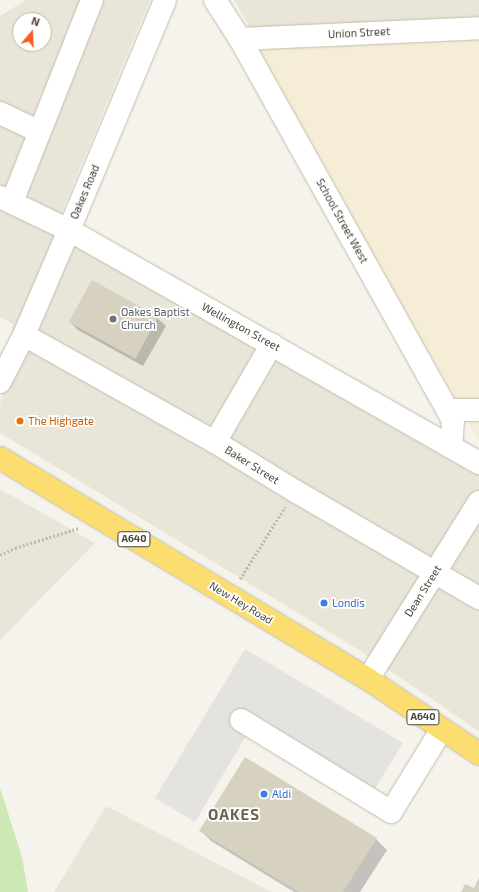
<!DOCTYPE html>
<html>
<head>
<meta charset="utf-8">
<style>
  body { margin:0 }
  #map { position:relative; width:479px; height:892px; overflow:hidden; background:#f5f3eb; font-family:"Exo 2",sans-serif }
  div>[style] { position:absolute }
  .residential>* { inset:0; background:#e9e6d9 }
  .commercial>* { inset:0; background:#f6edd7 }
  .green>* { inset:0; background:#cbe8b5 }
  .parking>* { inset:0; background:#e4e3df }
  .shadow>* { inset:0; background:#0003 }
  .building>* { inset:0; background:#d7d1c0; transform-origin:0 0 }
  .path>* { height:2.5px; margin-top:-1.25px; transform-origin:0; background:repeating-linear-gradient(90deg,#c2ba9f 0 2px,transparent 0 4px) }
  .roads { filter:drop-shadow(0 0 1px #c1bdad) drop-shadow(0 0 1px #c1bdad) }
  .minor>* { height:22px; margin:-11px; padding:0 11px; transform-origin:11px; border-radius:11px; background:#fff }
  .highway>* { height:22px; margin:-11px; padding:0 11px; transform-origin:11px; border-radius:11px; background:#fcde70 }
  .dots>* { width:11px; height:11px; translate:-50% -50%; box-sizing:border-box; border:2px solid #fff; border-radius:50% }
  span { translate:-50% -50%; white-space:nowrap; text-align:center; line-height:1.15; -webkit-text-stroke:3.5px #fff; paint-order:stroke }
  .shield-label span { padding:1px 3px; background:#fff; border:1px solid; border-radius:3px; -webkit-text-stroke-width:0 }
  .shield-label { font-size:10px; color:#4a4539; font-weight:700 }
  .street-label { font-size:11px; color:#4a4539 }
  .worship-label { font-size:11px; color:#5b616d }
  .left { translate:0 -50%; text-align:left }
  .food-label { font-size:11px; color:#c56008 }
  .shop-label { font-size:11px; color:#366cbe }
  .district-label { font-size:15px; color:#6c6450; font-weight:700; letter-spacing:1px }
  .north { position:absolute; left:12px; top:12px; width:40px; height:40px; box-sizing:border-box; background:#fff; border:1px solid #b7b5b0; border-radius:50%; rotate:19deg; font-size:11px; font-weight:700; line-height:16px; text-align:center; color:#4a4539 }
  .north::after { content:''; display:block; margin:auto; width:14px; height:18px; background:#f75c21; clip-path:polygon(50% 0,100% 100%,50% 72%,0 100%) }
</style>
</head>
<body>
<div id="map">
  <div class="residential">
    <div style="clip-path:polygon(evenodd,26px 0,150px 0,53px 233px,470px 471px,479px 459px,479px 731px,359px 650px,0 433px,0 406px,13px 324px,0 317px,0 16px,26px 0,20px 20px,44px 20px,44px 44px,20px 44px,20px 20px)"></div>
    <div style="clip-path:polygon(234px 0,479px 0,479px 17px,251px 30px)"></div>
    <div style="clip-path:polygon(0 489px,95px 543px,0 640px)"></div>
    <div style="clip-path:polygon(106px 806px,272px 892px,54px 892px)"></div>
  </div>
  <div class="commercial">
    <div style="clip-path:polygon(479px 40px,479px 441px,257px 52px,259px 46px)"></div>
  </div>
  <div class="green">
    <div style="clip-path:polygon(0 788px,22px 857px,28px 892px,0 892px)"></div>
  </div>
  <div class="parking">
    <div style="clip-path:polygon(245px 649px,403px 743px,364px 807px,246px 736px,195px 822px,155px 798px)"></div>
  </div>
  <div class="shadow">
    <div style="clip-path:polygon(157px 318px,166px 326px,143px 366px,78px 330px,70px 322px)"></div>
    <div style="clip-path:polygon(201px 831px,376px 839px,387px 850px,360px 892px,294px 892px,211px 841px)"></div>
  </div>
  <div class="building">
    <div style="left:92px;top:280px;width:76px;height:48px;rotate:29deg"></div>
    <div style="clip-path:polygon(245px 757px,377px 838px,343px 892px,299px 892px,199px 831px)"></div>
    <div style="clip-path:polygon(479px 878px,479px 892px,461px 892px,465px 884px,474px 888px)"></div>
  </div>
  <div class="path">
    <div style="left:0;top:555px;width:17px;rotate:-25deg"></div>
    <div style="left:15px;top:548px;width:67px;rotate:-17.4deg"></div>
    <div style="left:240px;top:579px;width:85px;rotate:-58deg"></div>
  </div>
  <div class="roads">
    <div class="minor">
      <div style="left:215px;top:0;width:46px;rotate:57.3deg"></div>
      <div style="left:240px;top:39px;width:436px;rotate:60.8deg"></div>
      <div style="left:453px;top:420px;width:27px;rotate:94deg"></div>
      <div style="left:240px;top:39px;width:239px;rotate:-2.6deg"></div>
      <div style="left:0;top:113px;width:44px;rotate:25.4deg"></div>
      <div style="left:0;top:197px;width:76px;rotate:25.6deg"></div>
      <div style="left:69px;top:230px;width:472px;rotate:29.6deg"></div>
      <div style="left:12px;top:202px;width:217px;rotate:-68.4deg"></div>
      <div style="left:24px;top:335px;width:219px;rotate:29.3deg"></div>
      <div style="left:215px;top:442px;width:94px;rotate:31.5deg"></div>
      <div style="left:295px;top:491px;width:213px;rotate:30.2deg"></div>
      <div style="left:0;top:382px;width:53px;rotate:-62.9deg"></div>
      <div style="left:24px;top:335px;width:114px;rotate:-66.8deg"></div>
      <div style="left:69px;top:230px;width:249px;rotate:-67.3deg"></div>
      <div style="left:448px;top:410px;width:31px"></div>
      <div style="left:215px;top:442px;width:113px;rotate:-59.8deg"></div>
      <div style="left:368px;top:679px;width:209px;rotate:-57.9deg"></div>
      <div style="left:241px;top:720px;width:176px;rotate:31.5deg"></div>
      <div style="left:391px;top:812px;width:97px;rotate:-58.4deg"></div>
    </div>
    <div class="highway">
      <div style="left:0;top:458px;width:429px;rotate:31deg"></div>
      <div style="left:368px;top:679px;width:134px;rotate:34deg"></div>
    </div>
  </div>
  <div class="dots">
    <div style="left:113px;top:319px;background:#6b7280"></div>
    <div style="left:20px;top:421px;background:#e8710a"></div>
    <div style="left:324px;top:603px;background:#3f7fe0"></div>
    <div style="left:264px;top:794px;background:#3f7fe0"></div>
  </div>
  <div class="shield-label">
    <span style="left:134px;top:539px">A640</span>
    <span style="left:423px;top:717px">A640</span>
  </div>
  <div class="street-label">
    <span style="left:359px;top:33px;rotate:-3deg">Union Street</span>
    <span style="left:85px;top:192px;rotate:-67deg">Oakes Road</span>
    <span style="left:342px;top:221px;rotate:61deg">School Street West</span>
    <span style="left:241px;top:327px;rotate:29deg">Wellington Street</span>
    <span style="left:252px;top:465px;rotate:32deg">Baker Street</span>
    <span style="left:423px;top:591px;rotate:-58deg">Dean Street</span>
    <span style="left:241px;top:603px;rotate:31deg">New Hey Road</span>
  </div>
  <div class="worship-label">
    <span class="left" style="left:121px;top:319px">Oakes Baptist<br>Church</span>
  </div>
  <div class="food-label">
    <span class="left" style="left:28px;top:421px">The Highgate</span>
  </div>
  <div class="shop-label">
    <span class="left" style="left:332px;top:603px">Londis</span>
    <span class="left" style="left:272px;top:794px">Aldi</span>
  </div>
  <div class="district-label">
    <span style="left:234px;top:815px">OAKES</span>
  </div>
  <div class="north">N</div>
</div>
</body>
</html>
